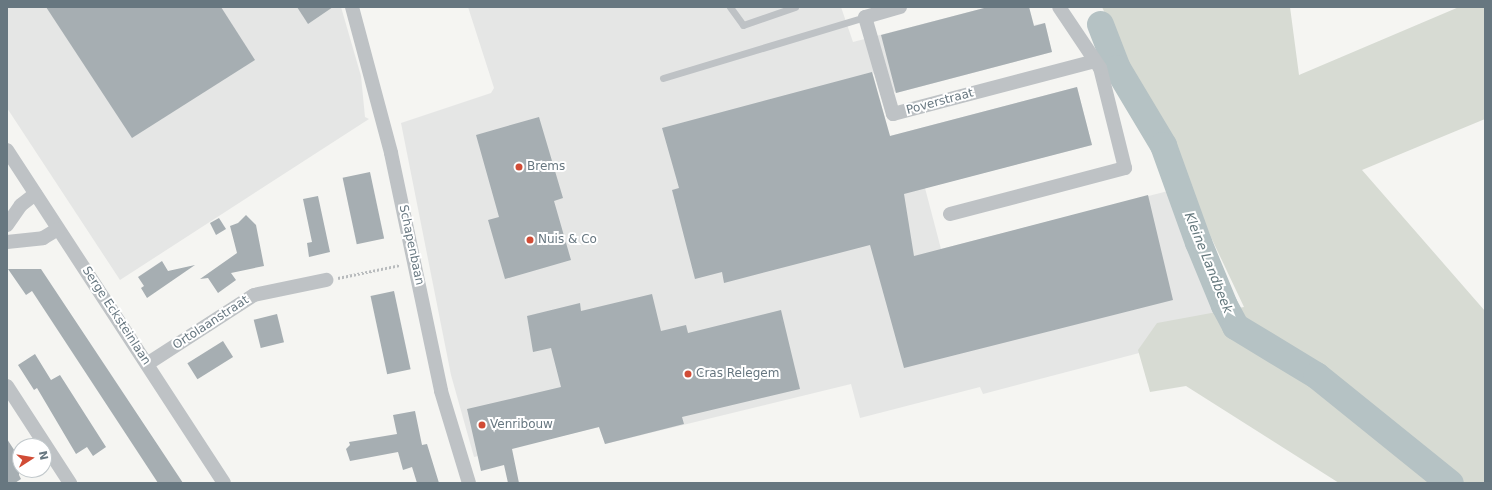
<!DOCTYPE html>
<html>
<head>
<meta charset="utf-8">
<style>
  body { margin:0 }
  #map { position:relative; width:1492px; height:490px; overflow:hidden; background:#f5f5f2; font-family:"DejaVu Sans",sans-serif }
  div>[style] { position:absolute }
  .built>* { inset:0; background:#e5e6e5 }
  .green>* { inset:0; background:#d7dbd3 }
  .river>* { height:27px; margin:-13.5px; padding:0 13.5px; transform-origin:13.5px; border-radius:13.5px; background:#b5c2c4 }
  .building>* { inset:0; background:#a6aeb2; transform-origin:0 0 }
  .path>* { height:2.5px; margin-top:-1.25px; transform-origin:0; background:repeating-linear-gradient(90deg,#b8bbbd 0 2px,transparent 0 4px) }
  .lane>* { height:7px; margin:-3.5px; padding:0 3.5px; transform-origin:3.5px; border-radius:3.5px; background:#bec2c5 }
  .street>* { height:14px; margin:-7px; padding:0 7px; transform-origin:7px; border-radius:7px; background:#bec2c5 }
  .dots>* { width:11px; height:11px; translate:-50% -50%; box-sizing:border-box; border:2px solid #fff; border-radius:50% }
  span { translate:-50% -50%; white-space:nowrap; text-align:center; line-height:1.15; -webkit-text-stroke:4px #fff; paint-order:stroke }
  .street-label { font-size:12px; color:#677780 }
  .poi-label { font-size:12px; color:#677780 }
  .left { translate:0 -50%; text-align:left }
  .water-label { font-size:13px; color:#63777c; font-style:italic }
  .frame { position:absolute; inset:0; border:8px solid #677780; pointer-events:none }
  .north { position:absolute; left:12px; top:438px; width:40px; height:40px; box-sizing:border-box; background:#fff; border:1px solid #c2c9cc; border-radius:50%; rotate:78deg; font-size:11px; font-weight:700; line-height:16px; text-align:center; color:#677780 }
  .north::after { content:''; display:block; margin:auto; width:14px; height:18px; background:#d14c36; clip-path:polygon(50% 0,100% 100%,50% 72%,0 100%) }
</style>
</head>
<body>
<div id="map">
  <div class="built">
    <div style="clip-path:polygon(7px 7px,341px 7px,361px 76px,365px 117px,369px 119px,120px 280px,7px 108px)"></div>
    <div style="clip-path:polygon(468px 7px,841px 7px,853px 42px,988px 7px,1029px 7px,1034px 25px,1045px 23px,1052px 52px,896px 93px,872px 72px,890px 136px,1077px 87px,1092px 145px,925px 188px,941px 249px,1176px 189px,1190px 228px,1228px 316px,1143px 352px,983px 394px,980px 387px,860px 418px,851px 384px,605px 444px,599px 427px,474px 457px,451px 375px,401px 123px,491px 93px,494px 88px)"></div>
  </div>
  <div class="green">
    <div style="clip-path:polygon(1102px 7px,1290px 7px,1299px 75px,1459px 7px,1485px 7px,1485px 119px,1362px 170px,1485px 311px,1485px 483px,1339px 483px,1186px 386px,1150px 392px,1138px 350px,1157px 323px,1244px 307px)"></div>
  </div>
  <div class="river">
    <div style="left:1100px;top:24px;width:47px;rotate:68.9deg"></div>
    <div style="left:1117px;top:68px;width:90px;rotate:59.1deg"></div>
    <div style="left:1163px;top:145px;width:103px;rotate:70.2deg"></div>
    <div style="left:1198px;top:242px;width:68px;rotate:67.6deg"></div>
    <div style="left:1224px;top:305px;width:24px;rotate:62deg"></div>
    <div style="left:1235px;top:326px;width:95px;rotate:31.2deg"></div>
    <div style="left:1316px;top:375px;width:172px;rotate:38.9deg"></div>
  </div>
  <div class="building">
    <div style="clip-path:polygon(46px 7px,221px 7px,255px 60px,132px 138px)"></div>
    <div style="clip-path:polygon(297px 7px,333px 7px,308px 24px)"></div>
    <div style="clip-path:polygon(988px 7px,1029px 7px,1034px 26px,1045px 23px,1052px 52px,896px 93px,881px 35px)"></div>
    <div style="clip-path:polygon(872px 72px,890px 136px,1077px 87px,1092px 145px,904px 194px,914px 256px,1148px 195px,1173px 300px,904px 368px,870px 245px,724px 283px,722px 272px,695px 279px,672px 190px,679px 188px,662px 128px)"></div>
    <div style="clip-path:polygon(539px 117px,563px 198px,554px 201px,571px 260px,505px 279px,488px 220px,499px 217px,476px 135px)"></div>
    <div style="left:370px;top:172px;width:68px;height:28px;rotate:78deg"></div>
    <div style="clip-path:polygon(318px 196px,330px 252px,309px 257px,307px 243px,312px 242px,303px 199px)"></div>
    <div style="clip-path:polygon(246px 215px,256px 225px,264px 266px,231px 273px,236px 280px,218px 293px,208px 278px,200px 279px,237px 253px,230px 226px,238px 223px)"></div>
    <div style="clip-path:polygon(219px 218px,226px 229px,216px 235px,210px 223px)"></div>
    <div style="clip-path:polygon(162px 261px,168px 271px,195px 265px,147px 298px,141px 288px,144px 286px,138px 277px)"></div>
    <div style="clip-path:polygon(8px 269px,41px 269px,183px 483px,158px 483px,32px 291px,26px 295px)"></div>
    <div style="left:394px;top:291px;width:80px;height:24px;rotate:78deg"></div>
    <div style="clip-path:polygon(652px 294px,661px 331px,686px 325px,688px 333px,781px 310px,800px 389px,682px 417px,684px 424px,605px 444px,599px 427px,512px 449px,519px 483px,508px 483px,504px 465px,481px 471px,467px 409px,561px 387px,551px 348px,533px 352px,527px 316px,580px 303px,581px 311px)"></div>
    <div style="left:277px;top:314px;width:29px;height:24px;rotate:76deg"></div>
    <div style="left:223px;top:341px;width:19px;height:42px;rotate:58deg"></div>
    <div style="clip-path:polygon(35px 354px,51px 380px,60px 375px,106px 447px,93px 456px,87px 447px,76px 454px,37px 388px,34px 390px,18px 365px)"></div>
    <div style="clip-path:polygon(415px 411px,422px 445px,427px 444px,439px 483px,417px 483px,412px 467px,403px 470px,398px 452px,350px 461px,346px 449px,350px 445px,349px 442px,397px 434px,393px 415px)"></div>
    <div style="clip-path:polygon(7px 439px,20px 459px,19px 475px,21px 479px,15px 483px,7px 483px)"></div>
  </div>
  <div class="path">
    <div style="left:338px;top:278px;width:63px;rotate:-11.8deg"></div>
  </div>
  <div class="lane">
    <div style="left:730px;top:7px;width:22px;rotate:54deg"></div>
    <div style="left:743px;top:25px;width:55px;rotate:-19.1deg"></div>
    <div style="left:663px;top:78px;width:211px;rotate:-16.8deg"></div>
  </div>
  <div class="street">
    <div style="left:352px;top:7px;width:151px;rotate:75deg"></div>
    <div style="left:391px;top:153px;width:243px;rotate:78.1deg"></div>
    <div style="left:441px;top:391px;width:96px;rotate:73.1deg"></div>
    <div style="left:900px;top:7px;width:36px;rotate:164deg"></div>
    <div style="left:865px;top:17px;width:101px;rotate:73.9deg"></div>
    <div style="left:893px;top:114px;width:209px;rotate:-14.7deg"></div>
    <div style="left:7px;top:150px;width:397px;rotate:56.9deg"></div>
    <div style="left:950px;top:214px;width:181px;rotate:-14.7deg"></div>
    <div style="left:1125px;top:168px;width:103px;rotate:-104deg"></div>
    <div style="left:1100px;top:68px;width:73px;rotate:-123.9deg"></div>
    <div style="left:7px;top:225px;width:24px;rotate:-55deg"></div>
    <div style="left:21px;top:205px;width:18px;rotate:-38deg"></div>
    <div style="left:7px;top:242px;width:36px;rotate:-6deg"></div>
    <div style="left:43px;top:238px;width:17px;rotate:-31deg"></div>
    <div style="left:147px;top:364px;width:127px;rotate:-32.8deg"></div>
    <div style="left:254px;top:295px;width:74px;rotate:-11.8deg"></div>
    <div style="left:7px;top:386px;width:116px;rotate:57deg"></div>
  </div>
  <div class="dots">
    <div style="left:519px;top:167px;background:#d14c36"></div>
    <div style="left:530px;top:240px;background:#d14c36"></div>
    <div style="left:688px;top:374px;background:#d14c36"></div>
    <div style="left:482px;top:425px;background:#d14c36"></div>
  </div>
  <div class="street-label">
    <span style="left:940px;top:102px;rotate:-15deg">Poverstraat</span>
    <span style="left:411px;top:245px;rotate:78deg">Schapenbaan</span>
    <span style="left:116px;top:316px;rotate:57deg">Serge Ecksteinlaan</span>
    <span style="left:211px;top:323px;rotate:-33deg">Ortolaanstraat</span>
  </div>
  <div class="poi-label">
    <span class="left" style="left:527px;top:167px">Brems</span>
    <span class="left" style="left:538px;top:240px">Nuis &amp; Co</span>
    <span class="left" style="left:696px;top:374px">Cras Relegem</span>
    <span class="left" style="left:490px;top:425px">Venribouw</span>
  </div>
  <div class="water-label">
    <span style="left:1208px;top:263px;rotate:68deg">Kleine Landbeek</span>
  </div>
  <div class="frame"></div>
  <div class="north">N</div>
</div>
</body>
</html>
